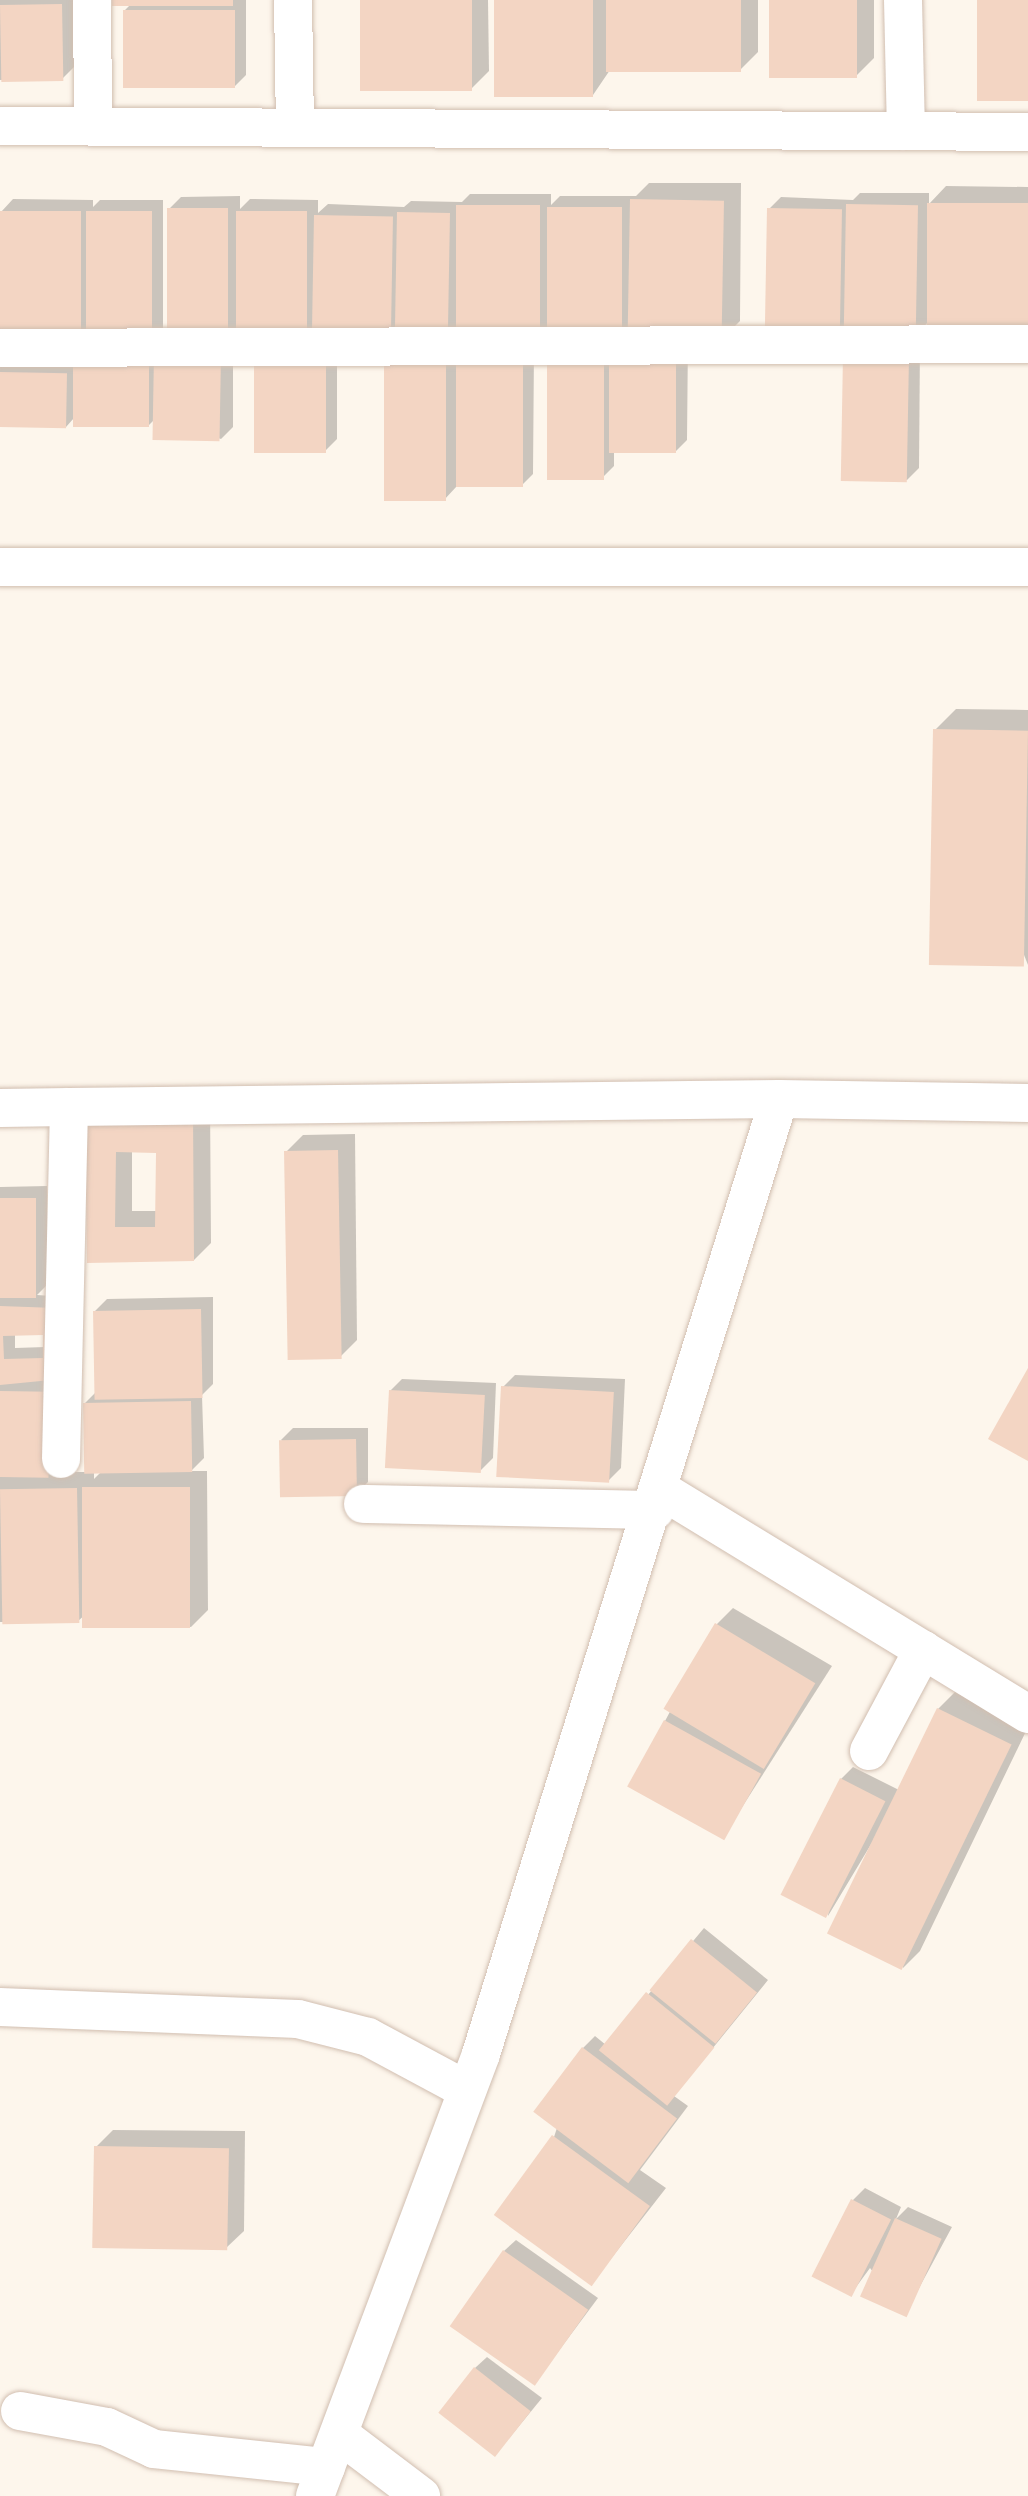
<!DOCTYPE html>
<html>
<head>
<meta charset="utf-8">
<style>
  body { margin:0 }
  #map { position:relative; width:1028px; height:2496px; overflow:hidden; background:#fdf6ec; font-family:"Fira Sans",sans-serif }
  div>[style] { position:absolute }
  .shadow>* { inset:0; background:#0003 }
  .building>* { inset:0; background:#f3d5c3; transform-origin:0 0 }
  .roads { filter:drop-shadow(0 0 2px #d1beb0) drop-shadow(0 0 2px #d1beb0) }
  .minor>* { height:38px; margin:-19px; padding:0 19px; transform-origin:19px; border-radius:19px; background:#fff }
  span { translate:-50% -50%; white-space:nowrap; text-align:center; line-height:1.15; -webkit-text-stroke:6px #fffaf3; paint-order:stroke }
</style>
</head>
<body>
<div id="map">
  <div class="shadow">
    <div style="clip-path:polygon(0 0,74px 0,74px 67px,62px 79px,0 80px)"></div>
    <div style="clip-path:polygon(113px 0,246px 0,246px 75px,234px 87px,125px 10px,131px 4px)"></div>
    <div style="clip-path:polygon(361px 0,488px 0,489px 71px,472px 88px)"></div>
    <div style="clip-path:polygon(496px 0,758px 0,758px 52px,741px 69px,610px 70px,593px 95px)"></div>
    <div style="clip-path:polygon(771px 0,874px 0,874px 58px,857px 75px)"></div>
    <div style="clip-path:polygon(649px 183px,741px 183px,740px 321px,723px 338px,688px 338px,687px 440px,675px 452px,614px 451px,614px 466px,602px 478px,549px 358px,449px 334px,337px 339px,337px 439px,325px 451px,256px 352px,227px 338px,169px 209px,181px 197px,240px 196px,240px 209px,250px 199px,318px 200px,318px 213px,328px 204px,404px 207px,411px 201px,462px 202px,470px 194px,551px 194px,551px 205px,560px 196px,636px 196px)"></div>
    <div style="clip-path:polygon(946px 186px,1028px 187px,1028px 335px,929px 321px,917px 334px,840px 333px,769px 209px,781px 197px,853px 200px,860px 193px,929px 193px,929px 204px)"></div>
    <div style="clip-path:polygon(13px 199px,93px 200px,93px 207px,100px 200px,163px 200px,163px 328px,80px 336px,1px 212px)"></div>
    <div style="clip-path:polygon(920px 343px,919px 468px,907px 480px,844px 480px)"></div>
    <div style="clip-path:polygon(233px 344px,233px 427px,221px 439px,156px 418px,148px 426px,74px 418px,66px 427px,0 426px,0 363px)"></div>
    <div style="clip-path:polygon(534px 350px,533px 474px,521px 486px,457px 486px,444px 500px,386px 364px)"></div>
    <div style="clip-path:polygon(956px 709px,1028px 710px,1028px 965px,935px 730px)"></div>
    <div style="clip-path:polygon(evenodd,210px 1098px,211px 1243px,194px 1260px,89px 1261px,87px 1116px,210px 1098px,132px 1151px,158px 1151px,157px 1211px,132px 1211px,132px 1151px)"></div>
    <div style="clip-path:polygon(355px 1134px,357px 1340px,340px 1357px,286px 1152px,303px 1135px)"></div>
    <div style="clip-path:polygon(evenodd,47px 1186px,48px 1284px,37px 1295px,67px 1297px,48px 1472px,86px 1472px,85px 1403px,96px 1392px,95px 1311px,107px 1299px,213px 1297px,213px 1384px,202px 1395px,204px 1458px,191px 1471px,207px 1471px,208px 1610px,191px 1627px,86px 1614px,78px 1621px,0 1622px,0 1187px,47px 1186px,45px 1333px,45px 1347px,15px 1348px,15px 1334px,45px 1333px,47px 1186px,94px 1471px,102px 1471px,94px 1479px,94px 1471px)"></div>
    <div style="clip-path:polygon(515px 1375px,625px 1379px,621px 1468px,609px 1480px,503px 1387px)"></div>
    <div style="clip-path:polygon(402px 1379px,496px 1383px,493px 1458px,481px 1470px,390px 1391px)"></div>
    <div style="clip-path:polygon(293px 1428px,368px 1428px,368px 1482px,356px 1494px,281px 1440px)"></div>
    <div style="clip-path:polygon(733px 1608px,832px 1666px,723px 1837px,665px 1721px,716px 1625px)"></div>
    <div style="clip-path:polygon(955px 1692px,1028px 1727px,920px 1951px,903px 1968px,882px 1826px,828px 1916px,841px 1779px,853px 1767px,899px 1790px,938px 1709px)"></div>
    <div style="clip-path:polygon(704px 1928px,768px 1980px,674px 2096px,688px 2106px,640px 2170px,666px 2188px,592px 2283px,554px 2137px,583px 2048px,595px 2036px,606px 2045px)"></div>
    <div style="clip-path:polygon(113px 2130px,245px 2131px,244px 2231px,226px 2248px,96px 2147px)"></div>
    <div style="clip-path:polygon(865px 2188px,901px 2207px,896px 2219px,908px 2207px,952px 2227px,905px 2314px,870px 2268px,851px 2294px,853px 2200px)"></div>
    <div style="clip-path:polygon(516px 2240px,598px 2298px,534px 2384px,504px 2251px)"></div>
    <div style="clip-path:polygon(487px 2357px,542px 2398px,496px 2454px,475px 2368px)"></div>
  </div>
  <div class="building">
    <div style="left:112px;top:0;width:121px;height:6px"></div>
    <div style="left:360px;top:0;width:112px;height:91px"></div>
    <div style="left:494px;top:0;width:99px;height:97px"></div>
    <div style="left:606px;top:0;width:135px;height:72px"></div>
    <div style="left:769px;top:0;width:88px;height:78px"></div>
    <div style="left:977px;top:0;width:51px;height:101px"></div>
    <div style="left:62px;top:4px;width:77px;height:62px;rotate:89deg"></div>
    <div style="left:123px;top:10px;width:112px;height:78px"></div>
    <div style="left:630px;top:199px;width:94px;height:141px;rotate:1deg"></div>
    <div style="left:927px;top:203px;width:101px;height:134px"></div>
    <div style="left:846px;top:204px;width:72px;height:131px;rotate:1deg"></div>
    <div style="left:456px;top:205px;width:84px;height:133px"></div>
    <div style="left:547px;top:207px;width:75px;height:132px"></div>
    <div style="left:167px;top:208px;width:61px;height:131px"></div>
    <div style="left:767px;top:208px;width:75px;height:127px;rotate:1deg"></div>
    <div style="left:0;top:211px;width:81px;height:126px"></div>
    <div style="left:86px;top:211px;width:66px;height:131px"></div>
    <div style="left:236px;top:211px;width:71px;height:127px"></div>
    <div style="left:397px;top:212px;width:53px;height:123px;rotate:1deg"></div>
    <div style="left:314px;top:215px;width:79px;height:126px;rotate:1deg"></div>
    <div style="left:254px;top:351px;width:72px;height:102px"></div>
    <div style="left:609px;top:352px;width:67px;height:101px"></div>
    <div style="left:154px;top:354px;width:67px;height:86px;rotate:1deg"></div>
    <div style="left:843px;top:354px;width:66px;height:127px;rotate:1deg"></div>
    <div style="left:604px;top:357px;width:123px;height:57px;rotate:90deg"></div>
    <div style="left:73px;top:360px;width:76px;height:67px"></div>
    <div style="left:456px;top:361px;width:67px;height:126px"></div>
    <div style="left:384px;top:363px;width:62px;height:138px"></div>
    <div style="left:0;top:372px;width:67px;height:55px;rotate:1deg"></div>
    <div style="left:933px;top:729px;width:95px;height:236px;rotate:1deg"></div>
    <div style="clip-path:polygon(evenodd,193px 1114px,194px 1261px,87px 1263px,85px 1115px,193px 1114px,116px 1152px,156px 1153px,155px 1227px,115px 1227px,116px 1152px)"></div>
    <div style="left:338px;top:1150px;width:209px;height:54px;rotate:89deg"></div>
    <div style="left:0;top:1198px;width:36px;height:100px"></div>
    <div style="clip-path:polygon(evenodd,0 1306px,56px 1308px,51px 1380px,0 1385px,0 1306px,43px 1335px,43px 1358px,4px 1359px,3px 1336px,43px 1335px)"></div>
    <div style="left:201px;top:1309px;width:89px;height:108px;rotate:89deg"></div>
    <div style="clip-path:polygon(1028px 1368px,1028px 1461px,988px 1439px)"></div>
    <div style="left:501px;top:1386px;width:113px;height:91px;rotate:3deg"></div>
    <div style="left:389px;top:1390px;width:96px;height:78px;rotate:3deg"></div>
    <div style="left:0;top:1391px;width:50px;height:86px;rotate:1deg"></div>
    <div style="left:191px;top:1401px;width:71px;height:108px;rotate:89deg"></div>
    <div style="left:356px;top:1439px;width:57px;height:77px;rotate:89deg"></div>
    <div style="left:190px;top:1487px;width:141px;height:108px;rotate:90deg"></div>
    <div style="left:77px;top:1488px;width:135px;height:77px;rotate:89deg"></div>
    <div style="left:715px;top:1623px;width:117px;height:100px;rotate:31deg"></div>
    <div style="left:937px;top:1708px;width:83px;height:251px;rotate:26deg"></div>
    <div style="left:664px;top:1720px;width:111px;height:76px;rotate:29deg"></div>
    <div style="left:840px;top:1778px;width:51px;height:131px;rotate:27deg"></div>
    <div style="left:691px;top:1939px;width:85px;height:66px;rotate:39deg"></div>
    <div style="left:646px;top:1992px;width:88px;height:75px;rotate:39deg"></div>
    <div style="left:582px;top:2047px;width:119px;height:81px;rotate:37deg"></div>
    <div style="left:552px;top:2135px;width:121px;height:99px;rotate:36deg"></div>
    <div style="left:94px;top:2146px;width:135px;height:102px;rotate:1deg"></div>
    <div style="left:851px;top:2199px;width:45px;height:87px;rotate:27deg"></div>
    <div style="left:895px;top:2218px;width:51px;height:86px;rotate:24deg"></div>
    <div style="left:503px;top:2250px;width:104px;height:93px;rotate:35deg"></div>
    <div style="left:474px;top:2367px;width:72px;height:58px;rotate:38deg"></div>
  </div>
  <div class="roads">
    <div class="minor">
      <div style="left:92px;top:0;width:126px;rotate:89.5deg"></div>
      <div style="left:293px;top:0;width:127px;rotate:89.1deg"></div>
      <div style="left:903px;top:0;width:131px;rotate:88.7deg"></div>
      <div style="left:0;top:126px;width:1028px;rotate:0.33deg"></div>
      <div style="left:0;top:348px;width:1028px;rotate:-0.22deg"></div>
      <div style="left:0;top:567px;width:1028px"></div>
      <div style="left:69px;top:1107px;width:710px;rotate:-0.65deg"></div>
      <div style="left:779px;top:1099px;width:249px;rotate:0.9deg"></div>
      <div style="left:0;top:1108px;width:69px;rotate:-0.8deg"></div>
      <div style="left:69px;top:1107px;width:352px;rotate:91.3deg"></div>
      <div style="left:661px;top:1490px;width:430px;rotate:31.4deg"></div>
      <div style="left:363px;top:1504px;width:292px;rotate:1.2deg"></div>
      <div style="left:869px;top:1751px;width:115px;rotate:-61.9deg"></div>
      <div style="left:0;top:2007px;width:298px;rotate:2.3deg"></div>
      <div style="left:298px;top:2019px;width:72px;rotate:14.4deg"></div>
      <div style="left:368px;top:2037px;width:112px;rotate:28.2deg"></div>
      <div style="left:20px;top:2411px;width:88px;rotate:10.4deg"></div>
      <div style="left:107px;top:2427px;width:52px;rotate:25.1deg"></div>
      <div style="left:154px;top:2449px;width:173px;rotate:6deg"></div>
      <div style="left:339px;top:2434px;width:103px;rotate:37.1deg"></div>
      <div style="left:315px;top:2496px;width:472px;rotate:-69.4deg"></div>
      <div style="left:481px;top:2054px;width:1000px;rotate:-72.67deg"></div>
    </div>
  </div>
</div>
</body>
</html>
